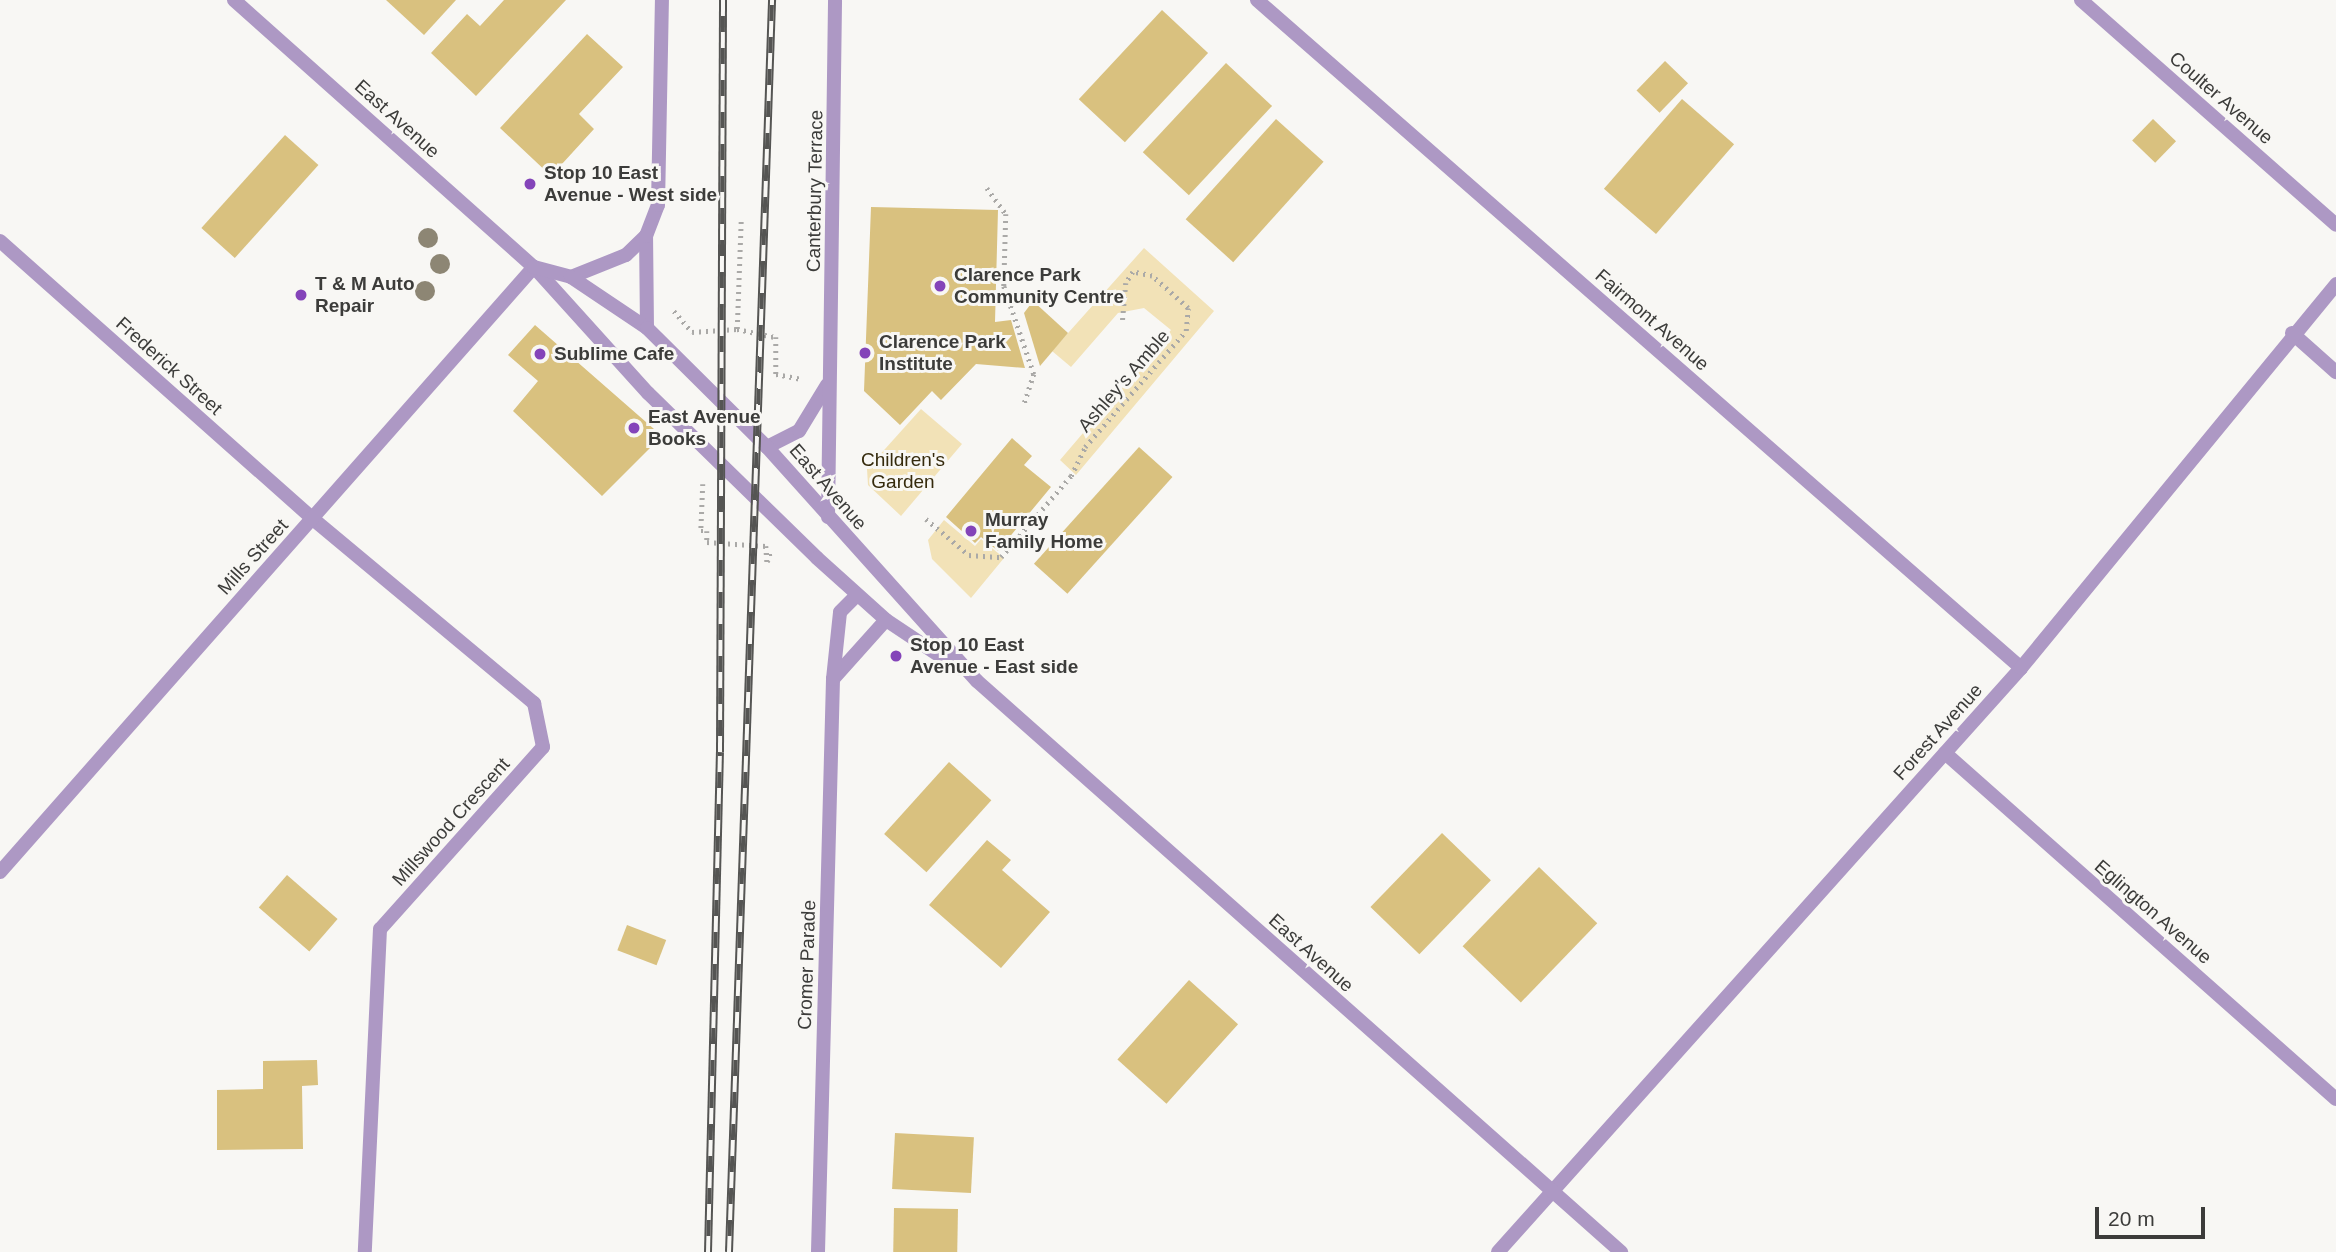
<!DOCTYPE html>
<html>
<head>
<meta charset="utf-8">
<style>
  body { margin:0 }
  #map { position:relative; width:2336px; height:1252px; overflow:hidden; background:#f8f7f4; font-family:Helvetica,sans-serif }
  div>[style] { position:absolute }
  .green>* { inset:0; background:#f2e2b7 }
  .building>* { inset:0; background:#d9c17f; transform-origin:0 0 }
  .path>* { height:4.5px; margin-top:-2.25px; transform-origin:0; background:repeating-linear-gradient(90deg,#aaa9a7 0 2px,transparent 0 7px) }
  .minor>* { height:14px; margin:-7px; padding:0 7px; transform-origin:7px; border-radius:7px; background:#ad98c4 }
  .tertiary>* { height:14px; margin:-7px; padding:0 7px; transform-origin:7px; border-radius:7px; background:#ad98c4 }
  .rail>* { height:8px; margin-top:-4px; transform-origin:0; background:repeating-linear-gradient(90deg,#f8f7f4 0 16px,#555553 0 32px); box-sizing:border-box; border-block:2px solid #555553 }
  .trees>* { width:20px; height:20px; margin:-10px; border-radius:50%; background:#8d8674 }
  .dots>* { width:19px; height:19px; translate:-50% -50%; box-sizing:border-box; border:4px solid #f8f7f4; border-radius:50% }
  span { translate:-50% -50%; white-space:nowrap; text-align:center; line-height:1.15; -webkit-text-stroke:6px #f8f7f4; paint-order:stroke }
  .street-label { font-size:19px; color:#3c3c3a }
  .poi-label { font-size:19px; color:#3c3c3a; font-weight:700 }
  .left { translate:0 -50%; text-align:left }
  .park-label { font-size:19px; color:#352a0c }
  .scale { position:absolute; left:2095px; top:1207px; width:110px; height:32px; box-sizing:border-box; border:4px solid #3c3c3a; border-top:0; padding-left:9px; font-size:21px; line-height:24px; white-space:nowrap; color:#3c3c3a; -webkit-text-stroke:5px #f8f7f4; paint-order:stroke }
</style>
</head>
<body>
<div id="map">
  <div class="green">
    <div style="clip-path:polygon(1144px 248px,1214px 311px,1076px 475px,1060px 460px,1171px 330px,1144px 308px,1118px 313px,1071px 367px,1052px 351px)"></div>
    <div style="clip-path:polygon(921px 409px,962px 444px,901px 516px,868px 485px,867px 469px)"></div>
    <div style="clip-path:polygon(944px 520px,975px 546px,981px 539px,1004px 558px,971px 598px,932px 559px,928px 540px)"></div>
  </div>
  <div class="building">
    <div style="clip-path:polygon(386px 0,456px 0,424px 35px)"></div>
    <div style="clip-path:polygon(504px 0,566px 0,476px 96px,431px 53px,467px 14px,480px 26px)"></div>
    <div style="left:1162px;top:10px;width:63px;height:122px;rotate:43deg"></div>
    <div style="clip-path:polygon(587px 34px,623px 67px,579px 114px,594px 129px,551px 176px,500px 128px)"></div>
    <div style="left:1665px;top:61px;width:32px;height:41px;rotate:44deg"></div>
    <div style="left:1226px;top:63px;width:63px;height:122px;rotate:43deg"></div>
    <div style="left:1682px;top:99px;width:69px;height:119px;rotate:41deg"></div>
    <div style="left:1276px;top:119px;width:64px;height:135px;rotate:42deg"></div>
    <div style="left:2153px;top:119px;width:32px;height:30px;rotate:44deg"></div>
    <div style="left:285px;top:135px;width:45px;height:125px;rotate:42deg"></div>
    <div style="clip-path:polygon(871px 207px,998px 210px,995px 322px,1011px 320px,1025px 368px,976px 364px,941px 400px,932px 391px,900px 425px,864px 391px)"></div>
    <div style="clip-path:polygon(1033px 301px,1068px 333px,1040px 366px,1024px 313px)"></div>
    <div style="clip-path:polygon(535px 325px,662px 436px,602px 496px,513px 411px,538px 381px,508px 355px)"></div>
    <div style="clip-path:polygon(1012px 438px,1032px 456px,1024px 465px,1051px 487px,998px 551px,981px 537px,975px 543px,946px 517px)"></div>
    <div style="left:1139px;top:447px;width:45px;height:157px;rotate:42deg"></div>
    <div style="left:949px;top:762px;width:57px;height:97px;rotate:42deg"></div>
    <div style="left:1442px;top:833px;width:68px;height:103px;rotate:44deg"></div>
    <div style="clip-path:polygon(987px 840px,1011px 860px,1002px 870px,1050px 912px,1001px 968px,929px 905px)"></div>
    <div style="left:1539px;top:867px;width:81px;height:110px;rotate:44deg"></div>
    <div style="left:287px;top:875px;width:67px;height:43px;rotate:41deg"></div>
    <div style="left:627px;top:925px;width:42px;height:27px;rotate:21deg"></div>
    <div style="left:1189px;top:980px;width:66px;height:107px;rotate:42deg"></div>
    <div style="clip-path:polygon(317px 1060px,318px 1085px,302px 1086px,303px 1149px,217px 1150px,217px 1090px,263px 1089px,263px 1061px)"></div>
    <div style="left:895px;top:1133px;width:79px;height:56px;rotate:3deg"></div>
    <div style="left:894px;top:1208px;width:64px;height:44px;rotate:1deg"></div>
  </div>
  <div class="path">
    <div style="left:987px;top:188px;width:32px;rotate:54deg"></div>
    <div style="left:1006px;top:214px;width:72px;rotate:91.6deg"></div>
    <div style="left:1004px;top:286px;width:93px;rotate:71.2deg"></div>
    <div style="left:1034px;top:374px;width:32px;rotate:108deg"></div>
    <div style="left:674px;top:311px;width:28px;rotate:49deg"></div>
    <div style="left:692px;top:332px;width:45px;rotate:-3.8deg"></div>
    <div style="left:737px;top:329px;width:40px;rotate:12deg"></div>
    <div style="left:776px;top:337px;width:37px;rotate:90deg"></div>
    <div style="left:776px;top:374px;width:26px;rotate:11deg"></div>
    <div style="left:737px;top:329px;width:109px;rotate:-87.9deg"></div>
    <div style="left:703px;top:484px;width:47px;rotate:92.4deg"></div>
    <div style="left:701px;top:531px;width:6px"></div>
    <div style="left:707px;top:531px;width:11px;rotate:90deg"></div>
    <div style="left:707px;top:542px;width:59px;rotate:3.9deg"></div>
    <div style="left:766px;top:546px;width:16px;rotate:86deg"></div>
    <div style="left:767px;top:562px;width:13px;rotate:-72deg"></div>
    <div style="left:926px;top:519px;width:56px;rotate:39.9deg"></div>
    <div style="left:969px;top:555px;width:32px;rotate:4deg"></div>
    <div style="left:1001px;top:557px;width:107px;rotate:-49.2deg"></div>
    <div style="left:1071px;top:476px;width:32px;rotate:-64deg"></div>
    <div style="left:1085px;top:447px;width:154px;rotate:-49deg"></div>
    <div style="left:1186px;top:331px;width:23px;rotate:-85deg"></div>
    <div style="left:1188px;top:308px;width:48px;rotate:-138.4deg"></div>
    <div style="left:1152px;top:276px;width:19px;rotate:-168deg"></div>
    <div style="left:1133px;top:272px;width:13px;rotate:122deg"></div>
    <div style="left:1126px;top:283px;width:38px;rotate:95deg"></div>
  </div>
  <div class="minor">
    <div style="left:1257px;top:0;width:1015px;rotate:41.16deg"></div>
    <div style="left:2081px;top:0;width:340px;rotate:41.4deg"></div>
    <div style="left:0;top:241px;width:419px;rotate:41.6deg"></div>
    <div style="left:313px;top:519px;width:288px;rotate:39.8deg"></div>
    <div style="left:534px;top:703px;width:45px;rotate:78.4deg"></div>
    <div style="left:543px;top:747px;width:244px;rotate:131.8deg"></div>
    <div style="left:380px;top:929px;width:323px;rotate:92.7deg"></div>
    <div style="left:571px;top:277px;width:59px;rotate:-21.8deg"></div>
    <div style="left:626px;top:255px;width:28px;rotate:-44deg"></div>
    <div style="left:647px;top:328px;width:92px;rotate:-90.6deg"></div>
    <div style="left:646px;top:236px;width:33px;rotate:-69deg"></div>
    <div style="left:658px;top:205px;width:205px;rotate:-88.9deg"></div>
    <div style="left:2292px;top:333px;width:59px;rotate:41.6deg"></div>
    <div style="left:767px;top:447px;width:36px;rotate:-27deg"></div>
    <div style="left:799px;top:431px;width:54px;rotate:-58.7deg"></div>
    <div style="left:828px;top:517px;width:517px;rotate:-89.22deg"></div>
    <div style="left:833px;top:679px;width:79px;rotate:-48.1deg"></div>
    <div style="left:1945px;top:753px;width:522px;rotate:41.51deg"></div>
    <div style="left:0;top:872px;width:807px;rotate:-48.57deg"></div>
    <div style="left:818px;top:1252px;width:573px;rotate:-88.5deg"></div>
    <div style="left:833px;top:679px;width:67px;rotate:-84deg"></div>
    <div style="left:840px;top:612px;width:24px;rotate:-45deg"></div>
    <div style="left:1498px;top:1252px;width:784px;rotate:-48.15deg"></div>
    <div style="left:2021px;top:668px;width:497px;rotate:-50.6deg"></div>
  </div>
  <div class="tertiary">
    <div style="left:234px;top:0;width:402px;rotate:41.7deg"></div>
    <div style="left:534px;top:267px;width:170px;rotate:47.9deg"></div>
    <div style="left:648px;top:393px;width:236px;rotate:44.3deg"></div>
    <div style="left:817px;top:558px;width:93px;rotate:41.9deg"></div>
    <div style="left:886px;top:620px;width:87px;rotate:33.7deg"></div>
    <div style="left:534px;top:267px;width:38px;rotate:15deg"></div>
    <div style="left:571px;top:277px;width:92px;rotate:33.9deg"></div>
    <div style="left:647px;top:328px;width:169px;rotate:44.8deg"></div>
    <div style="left:767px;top:447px;width:314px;rotate:48.1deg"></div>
    <div style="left:977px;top:681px;width:861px;rotate:41.56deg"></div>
  </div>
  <div class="rail">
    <div style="left:708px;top:1252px;width:500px;rotate:-88.63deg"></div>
    <div style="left:720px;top:752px;width:752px;rotate:-89.77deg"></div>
    <div style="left:729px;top:1252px;width:1253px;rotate:-88.03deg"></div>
  </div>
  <div class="trees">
    <div style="left:428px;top:238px"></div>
    <div style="left:440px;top:264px"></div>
    <div style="left:425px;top:291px"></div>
  </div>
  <div class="dots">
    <div style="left:530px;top:184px;background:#8444b9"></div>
    <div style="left:940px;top:286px;background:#8444b9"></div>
    <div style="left:301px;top:295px;background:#8444b9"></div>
    <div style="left:865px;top:353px;background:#8444b9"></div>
    <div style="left:540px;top:354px;background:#8444b9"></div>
    <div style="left:634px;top:428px;background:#8444b9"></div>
    <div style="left:971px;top:531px;background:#8444b9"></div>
    <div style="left:896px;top:656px;background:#8444b9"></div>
  </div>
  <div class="street-label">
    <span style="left:2221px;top:98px;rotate:41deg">Coulter Avenue</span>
    <span style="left:397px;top:119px;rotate:42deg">East Avenue</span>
    <span style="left:815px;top:191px;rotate:-89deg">Canterbury Terrace</span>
    <span style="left:1652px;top:320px;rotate:41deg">Fairmont Avenue</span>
    <span style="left:169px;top:366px;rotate:42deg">Frederick Street</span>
    <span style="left:1124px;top:381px;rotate:-49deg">Ashley’s Amble</span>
    <span style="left:828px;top:487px;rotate:49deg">East Avenue</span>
    <span style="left:253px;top:557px;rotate:-48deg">Mills Street</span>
    <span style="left:1938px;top:732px;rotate:-48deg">Forest Avenue</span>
    <span style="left:451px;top:822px;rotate:-48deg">Millswood Crescent</span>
    <span style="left:2153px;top:912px;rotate:41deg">Eglington Avenue</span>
    <span style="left:1311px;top:953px;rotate:42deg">East Avenue</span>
    <span style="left:807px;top:965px;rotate:-88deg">Cromer Parade</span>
  </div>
  <div class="poi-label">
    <span class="left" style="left:544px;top:184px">Stop 10 East<br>Avenue - West side</span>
    <span class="left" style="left:954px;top:286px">Clarence Park<br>Community Centre</span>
    <span class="left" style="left:315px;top:295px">T &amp; M Auto<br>Repair</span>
    <span class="left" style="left:879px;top:353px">Clarence Park<br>Institute</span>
    <span class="left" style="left:554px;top:354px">Sublime Cafe</span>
    <span class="left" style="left:648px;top:428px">East Avenue<br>Books</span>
    <span class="left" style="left:985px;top:531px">Murray<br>Family Home</span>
    <span class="left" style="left:910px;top:656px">Stop 10 East<br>Avenue - East side</span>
  </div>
  <div class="park-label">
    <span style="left:903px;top:471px">Children's<br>Garden</span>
  </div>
  <div class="scale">20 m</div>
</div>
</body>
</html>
